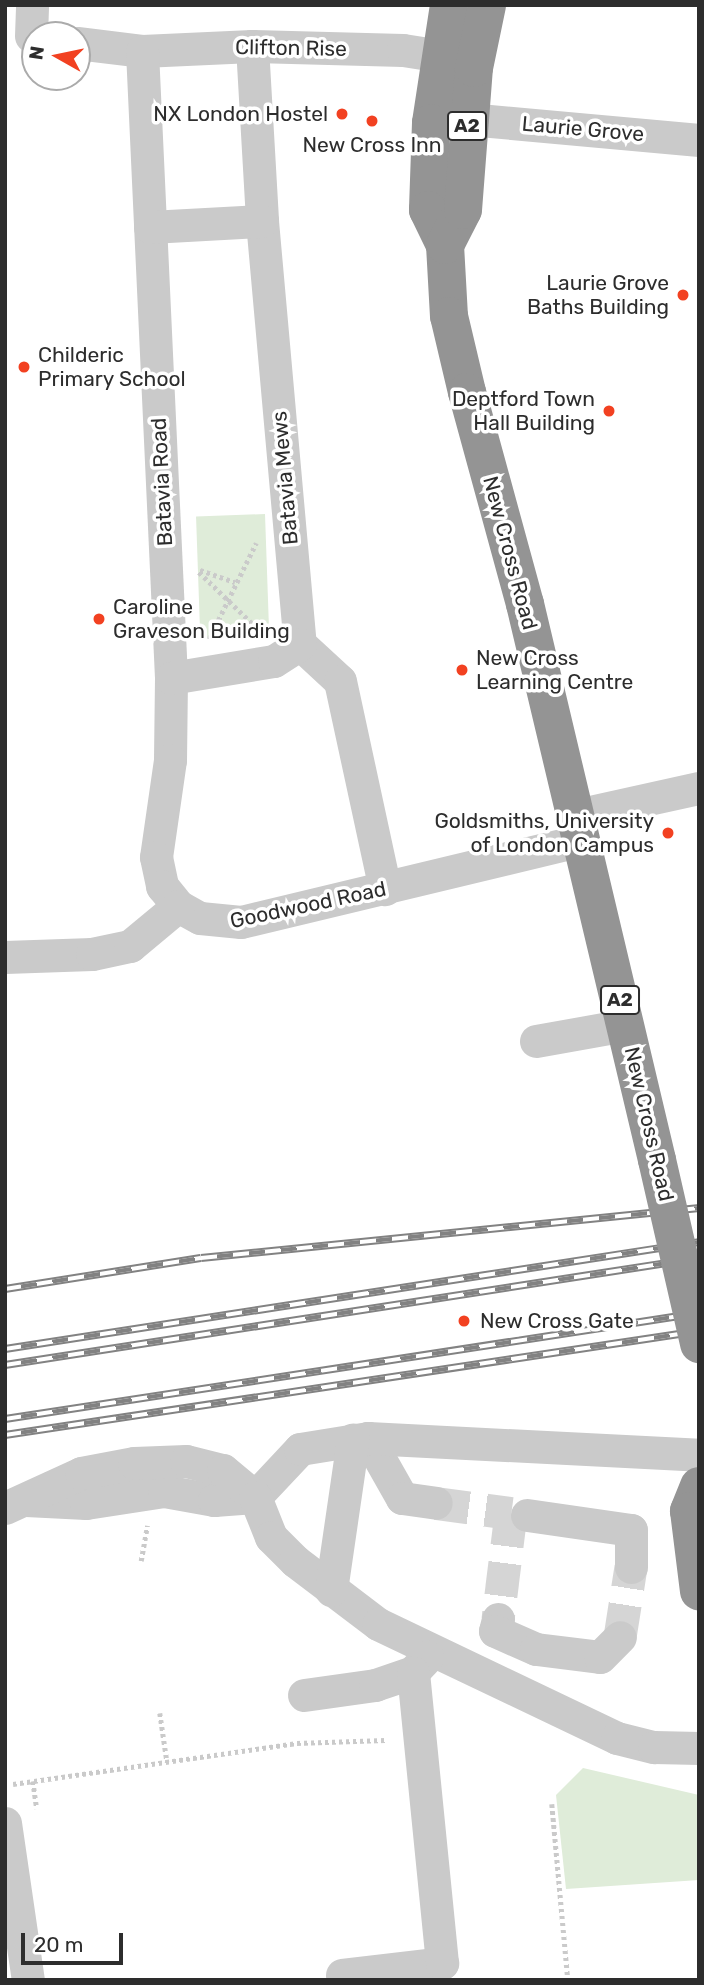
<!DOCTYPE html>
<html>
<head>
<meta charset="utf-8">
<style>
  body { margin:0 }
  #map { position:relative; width:704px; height:1985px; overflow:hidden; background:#fff; font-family:Rubik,sans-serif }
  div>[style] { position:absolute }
  .green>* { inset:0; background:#dfecd9; transform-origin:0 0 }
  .minor-tunnel>* { height:33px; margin-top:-16.5px; transform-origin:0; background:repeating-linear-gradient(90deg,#d5d5d5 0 33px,transparent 0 50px) }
  .path>* { height:4.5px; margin-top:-2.25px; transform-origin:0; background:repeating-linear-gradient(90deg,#cacaca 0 3.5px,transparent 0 7px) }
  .minor>* { height:33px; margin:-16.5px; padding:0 16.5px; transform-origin:16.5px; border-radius:16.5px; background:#cacaca }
  .highway>* { height:38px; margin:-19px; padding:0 19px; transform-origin:19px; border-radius:19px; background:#949494 }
  .rail>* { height:8px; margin-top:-4px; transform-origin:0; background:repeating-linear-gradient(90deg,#fff 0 16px,#828282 0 32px); box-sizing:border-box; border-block:2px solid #828282 }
  .highway-bridge>* { height:38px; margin:-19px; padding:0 19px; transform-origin:19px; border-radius:19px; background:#949494 }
  .dots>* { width:19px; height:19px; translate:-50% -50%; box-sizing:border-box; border:4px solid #fff; border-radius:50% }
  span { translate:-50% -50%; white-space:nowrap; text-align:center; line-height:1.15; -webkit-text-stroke:7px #fff; paint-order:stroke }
  .shield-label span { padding:2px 5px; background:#fff; border:2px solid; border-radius:5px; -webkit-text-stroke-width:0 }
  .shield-label { font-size:19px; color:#2d2d2d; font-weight:700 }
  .street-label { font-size:21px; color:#2d2d2d }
  .poi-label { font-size:21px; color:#2d2d2d }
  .right { translate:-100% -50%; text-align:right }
  .left { translate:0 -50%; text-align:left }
  .frame { position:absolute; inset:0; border:7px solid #2d2d2d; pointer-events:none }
  .north { position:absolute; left:21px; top:21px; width:70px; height:70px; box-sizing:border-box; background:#fff; border:2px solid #ababab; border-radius:50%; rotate:279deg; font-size:19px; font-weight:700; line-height:28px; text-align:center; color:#2d2d2d }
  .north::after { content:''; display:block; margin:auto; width:24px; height:32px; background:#f24121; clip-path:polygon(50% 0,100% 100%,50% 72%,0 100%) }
  .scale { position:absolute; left:21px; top:1933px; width:102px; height:32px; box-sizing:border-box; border:4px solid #2d2d2d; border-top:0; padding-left:9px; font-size:21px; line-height:24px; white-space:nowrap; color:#2d2d2d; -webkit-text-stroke:5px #fff; paint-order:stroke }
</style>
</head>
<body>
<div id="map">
  <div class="green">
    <div style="left:265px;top:514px;width:121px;height:69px;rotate:88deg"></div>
    <div style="clip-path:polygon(583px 1768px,699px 1795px,699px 1880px,566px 1889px,556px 1795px)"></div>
  </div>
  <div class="minor-tunnel">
    <div style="left:436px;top:1503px;width:76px;rotate:7.6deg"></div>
    <div style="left:511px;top:1513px;width:107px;rotate:97deg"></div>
    <div style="left:620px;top:1637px;width:71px;rotate:-81.1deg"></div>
  </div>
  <div class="path">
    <div style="left:200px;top:570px;width:37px;rotate:19deg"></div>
    <div style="left:199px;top:572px;width:82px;rotate:44deg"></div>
    <div style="left:209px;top:639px;width:107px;rotate:-63.9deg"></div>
    <div style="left:141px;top:1561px;width:36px;rotate:-80deg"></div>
    <div style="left:160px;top:1713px;width:49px;rotate:81.7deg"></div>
    <div style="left:33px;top:1781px;width:28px;rotate:82deg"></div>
    <div style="left:13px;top:1784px;width:287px;rotate:-8.2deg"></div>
    <div style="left:297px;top:1743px;width:88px;rotate:-2deg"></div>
    <div style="left:552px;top:1804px;width:177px;rotate:84.8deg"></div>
  </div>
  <div class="minor">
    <div style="left:31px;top:36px;width:31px;rotate:-88deg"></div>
    <div style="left:77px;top:43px;width:65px;rotate:7deg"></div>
    <div style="left:142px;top:51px;width:110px;rotate:-2.6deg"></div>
    <div style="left:252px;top:46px;width:151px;rotate:1.5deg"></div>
    <div style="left:403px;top:50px;width:37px;rotate:9deg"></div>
    <div style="left:252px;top:46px;width:175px;rotate:86.7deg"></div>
    <div style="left:262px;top:221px;width:425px;rotate:84.9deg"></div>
    <div style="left:300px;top:644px;width:54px;rotate:42.8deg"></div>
    <div style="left:340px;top:681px;width:213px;rotate:77.8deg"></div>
    <div style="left:142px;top:51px;width:628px;rotate:87.35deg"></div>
    <div style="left:171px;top:678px;width:82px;rotate:90.7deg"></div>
    <div style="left:170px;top:760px;width:98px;rotate:98.2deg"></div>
    <div style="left:156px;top:857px;width:30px;rotate:78deg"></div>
    <div style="left:162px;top:886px;width:26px;rotate:51deg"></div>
    <div style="left:178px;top:906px;width:25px;rotate:29deg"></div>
    <div style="left:200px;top:918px;width:41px;rotate:5.6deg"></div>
    <div style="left:241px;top:922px;width:351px;rotate:-13.5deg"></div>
    <div style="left:468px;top:119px;width:232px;rotate:5.2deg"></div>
    <div style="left:150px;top:227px;width:112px;rotate:-3.1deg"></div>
    <div style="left:171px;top:678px;width:104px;rotate:-9.4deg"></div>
    <div style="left:274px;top:661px;width:31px;rotate:-33deg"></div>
    <div style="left:576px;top:815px;width:126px;rotate:-12.4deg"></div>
    <div style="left:5px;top:957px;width:87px;rotate:-2deg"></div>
    <div style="left:92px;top:954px;width:39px;rotate:-12deg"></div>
    <div style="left:130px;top:946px;width:62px;rotate:-39.8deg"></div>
    <div style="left:536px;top:1041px;width:91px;rotate:-10.1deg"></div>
    <div style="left:368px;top:1438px;width:69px;rotate:60.5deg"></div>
    <div style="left:402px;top:1498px;width:34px;rotate:8deg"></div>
    <div style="left:26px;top:1500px;width:60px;rotate:2.9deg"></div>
    <div style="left:86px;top:1503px;width:79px;rotate:-8.7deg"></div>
    <div style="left:164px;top:1491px;width:51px;rotate:10.2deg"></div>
    <div style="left:214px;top:1500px;width:41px;rotate:-4.2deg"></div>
    <div style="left:255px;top:1497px;width:66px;rotate:-46.8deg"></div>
    <div style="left:300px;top:1449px;width:69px;rotate:-9.2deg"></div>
    <div style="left:368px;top:1438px;width:331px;rotate:2.9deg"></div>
    <div style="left:5px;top:1508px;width:84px;rotate:-24.7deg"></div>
    <div style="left:81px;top:1473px;width:54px;rotate:-10.7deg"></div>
    <div style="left:134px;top:1463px;width:52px;rotate:-2.2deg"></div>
    <div style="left:186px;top:1461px;width:38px;rotate:14deg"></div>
    <div style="left:223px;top:1470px;width:42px;rotate:40.2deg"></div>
    <div style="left:255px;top:1497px;width:43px;rotate:68.2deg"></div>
    <div style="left:271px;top:1537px;width:34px;rotate:45deg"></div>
    <div style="left:295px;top:1561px;width:104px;rotate:37.2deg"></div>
    <div style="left:378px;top:1624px;width:265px;rotate:25.5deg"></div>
    <div style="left:617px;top:1738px;width:38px;rotate:14deg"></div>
    <div style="left:654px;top:1747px;width:45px;rotate:1.3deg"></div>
    <div style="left:527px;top:1515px;width:105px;rotate:8.2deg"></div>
    <div style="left:631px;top:1530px;width:37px;rotate:90deg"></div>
    <div style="left:331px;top:1590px;width:152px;rotate:-81.7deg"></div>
    <div style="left:498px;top:1619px;width:12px;rotate:104deg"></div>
    <div style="left:495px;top:1631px;width:45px;rotate:23.7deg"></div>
    <div style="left:536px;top:1649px;width:64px;rotate:7.1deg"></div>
    <div style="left:600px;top:1657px;width:28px;rotate:-45deg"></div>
    <div style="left:304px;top:1695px;width:72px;rotate:-8deg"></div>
    <div style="left:375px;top:1685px;width:40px;rotate:-18.9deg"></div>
    <div style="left:413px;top:1672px;width:21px;rotate:-47deg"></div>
    <div style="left:5px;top:1823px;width:159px;rotate:81.7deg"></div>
    <div style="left:342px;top:1975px;width:101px;rotate:-6.8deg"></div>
    <div style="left:442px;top:1963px;width:292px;rotate:-95.7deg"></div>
  </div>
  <div class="highway">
    <div style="left:449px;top:5px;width:119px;rotate:98.7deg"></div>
    <div style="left:431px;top:123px;width:87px;rotate:92deg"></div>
    <div style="left:428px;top:210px;width:39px;rotate:64deg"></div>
    <div style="left:445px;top:245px;width:71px;rotate:86.8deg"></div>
    <div style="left:449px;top:316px;width:78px;rotate:76.7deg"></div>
    <div style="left:467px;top:392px;width:220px;rotate:74.7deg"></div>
    <div style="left:525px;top:604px;width:571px;rotate:76.64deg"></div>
    <div style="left:445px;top:245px;width:39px;rotate:-63deg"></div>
    <div style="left:463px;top:210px;width:142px;rotate:-85.6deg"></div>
    <div style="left:474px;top:68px;width:64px;rotate:-78.3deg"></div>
    <div style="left:699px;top:1486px;width:27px;rotate:112deg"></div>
    <div style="left:689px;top:1511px;width:81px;rotate:82.9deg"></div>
  </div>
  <div class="rail">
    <div style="left:5px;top:1289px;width:198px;rotate:-9deg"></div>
    <div style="left:201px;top:1258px;width:501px;rotate:-5.73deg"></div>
    <div style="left:5px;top:1349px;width:702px;rotate:-8.76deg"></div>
    <div style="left:5px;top:1365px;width:702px;rotate:-8.76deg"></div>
    <div style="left:5px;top:1419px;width:702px;rotate:-8.68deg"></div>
    <div style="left:5px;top:1435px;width:702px;rotate:-8.52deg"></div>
  </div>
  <div class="highway-bridge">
    <div style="left:657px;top:1160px;width:189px;rotate:77.1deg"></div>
  </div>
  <div class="dots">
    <div style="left:342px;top:114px;background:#f24121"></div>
    <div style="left:372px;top:121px;background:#f24121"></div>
    <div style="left:683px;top:295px;background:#f24121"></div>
    <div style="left:24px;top:367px;background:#f24121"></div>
    <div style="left:609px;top:411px;background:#f24121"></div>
    <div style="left:99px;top:619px;background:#f24121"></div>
    <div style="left:462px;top:670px;background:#f24121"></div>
    <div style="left:668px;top:833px;background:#f24121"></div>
    <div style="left:464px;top:1321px;background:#f24121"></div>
  </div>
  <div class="shield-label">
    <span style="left:467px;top:126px">A2</span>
    <span style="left:620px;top:1000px">A2</span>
  </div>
  <div class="street-label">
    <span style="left:291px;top:48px;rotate:1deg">Clifton Rise</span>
    <span style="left:583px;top:129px;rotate:5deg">Laurie Grove</span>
    <span style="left:285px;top:478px;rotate:-95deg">Batavia Mews</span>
    <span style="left:162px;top:482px;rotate:-93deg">Batavia Road</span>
    <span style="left:510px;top:553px;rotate:75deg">New Cross Road</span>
    <span style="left:308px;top:905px;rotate:-12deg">Goodwood Road</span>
    <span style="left:649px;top:1124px;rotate:77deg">New Cross Road</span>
  </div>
  <div class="poi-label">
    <span class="right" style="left:328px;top:114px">NX London Hostel</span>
    <span style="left:372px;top:145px">New Cross Inn</span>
    <span class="right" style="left:669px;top:295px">Laurie Grove<br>Baths Building</span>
    <span class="left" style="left:38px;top:367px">Childeric<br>Primary School</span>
    <span class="right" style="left:595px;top:411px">Deptford Town<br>Hall Building</span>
    <span class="left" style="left:113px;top:619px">Caroline<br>Graveson Building</span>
    <span class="left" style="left:476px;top:670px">New Cross<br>Learning Centre</span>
    <span class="right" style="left:654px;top:833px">Goldsmiths, University<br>of London Campus</span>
    <span class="left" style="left:480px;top:1321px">New Cross Gate</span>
  </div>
  <div class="frame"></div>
  <div class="north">N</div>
  <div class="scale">20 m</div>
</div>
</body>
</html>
